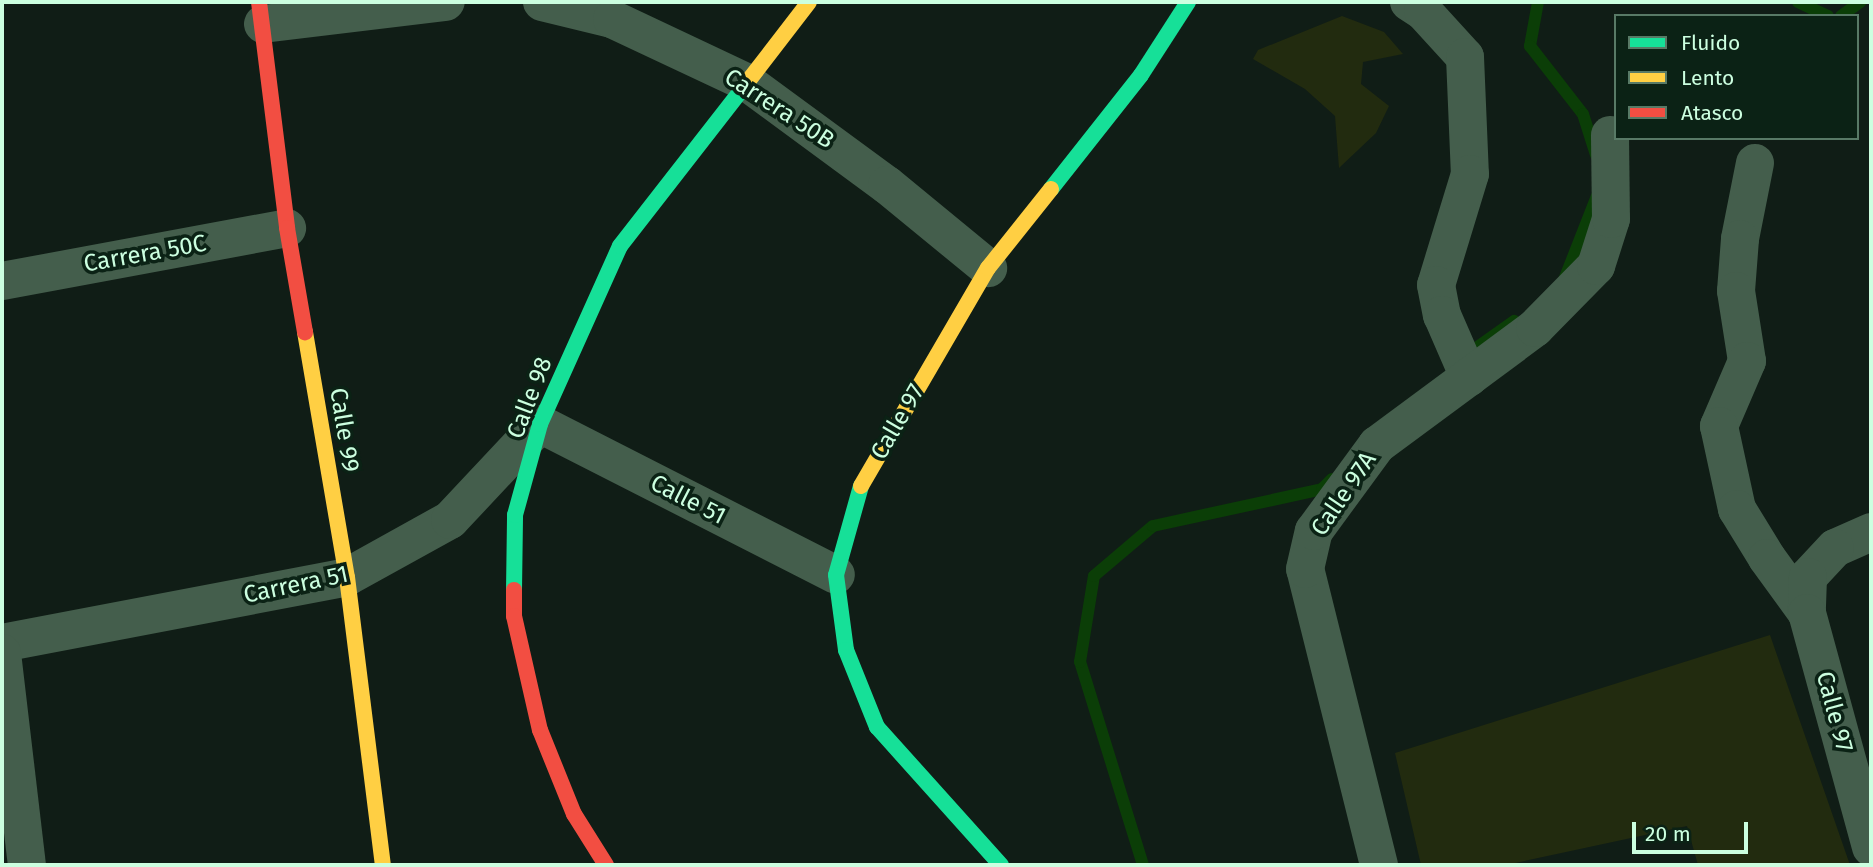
<!DOCTYPE html>
<html>
<head>
<meta charset="utf-8">
<style>
  body { margin:0 }
  #map { position:relative; width:1873px; height:867px; overflow:hidden; background:#101d16; font-family:"Fira Sans",sans-serif }
  div>[style] { position:absolute }
  .green>* { inset:0; background:#222b0f }
  .stream>* { height:12px; margin:-6px; padding:0 6px; transform-origin:6px; border-radius:6px; background:#0b3e07 }
  .street>* { height:38px; margin:-19px; padding:0 19px; transform-origin:19px; border-radius:19px; background:#445e4c }
  .fast>* { height:16px; margin:-8px; padding:0 8px; transform-origin:8px; border-radius:8px; background:#16e098 }
  .slow>* { height:16px; margin:-8px; padding:0 8px; transform-origin:8px; border-radius:8px; background:#ffcf43 }
  .jam>* { height:16px; margin:-8px; padding:0 8px; transform-origin:8px; border-radius:8px; background:#f24e42 }
  span { translate:-50% -50%; white-space:nowrap; text-align:center; line-height:1.15; -webkit-text-stroke:7px #0b2215; paint-order:stroke }
  .street-label { font-size:24px; color:#ccffe0 }
  .frame { position:absolute; inset:0; border:4px solid #ccffe0; pointer-events:none }
  .legend { position:absolute; left:1614px; top:14px; width:245px; height:126px; box-sizing:border-box; background:#0b2215; border:2px solid #587a66; margin:0; padding:9px 12px; list-style:none; font-size:21px; color:#ccffe0 }
  .legend li { display:flex; align-items:center; gap:14px; height:35px }
  .legend b { width:35px; border:2px solid #587a66 }
  .scale { position:absolute; left:1632px; top:822px; width:116px; height:32px; box-sizing:border-box; border:4px solid #ccffe0; border-top:0; padding-left:9px; font-size:21px; line-height:24px; white-space:nowrap; color:#ccffe0; -webkit-text-stroke:5px #0b2215; paint-order:stroke }
</style>
</head>
<body>
<div id="map">
  <div class="green">
    <div style="clip-path:polygon(1342px 16px,1384px 32px,1403px 54px,1363px 62px,1361px 84px,1389px 106px,1376px 133px,1339px 168px,1335px 116px,1305px 89px,1253px 59px,1258px 50px)"></div>
    <div style="clip-path:polygon(1770px 635px,1850px 865px,1698px 865px,1687px 826px,1506px 865px,1421px 865px,1395px 753px)"></div>
  </div>
  <div class="stream">
    <div style="left:1538px;top:2px;width:45px;rotate:100.3deg"></div>
    <div style="left:1530px;top:46px;width:86px;rotate:52.1deg"></div>
    <div style="left:1583px;top:114px;width:43px;rotate:72.4deg"></div>
    <div style="left:1798px;top:2px;width:33px;rotate:25deg"></div>
    <div style="left:1841px;top:16px;width:24px;rotate:-36deg"></div>
    <div style="left:1564px;top:280px;width:90px;rotate:-68.6deg"></div>
    <div style="left:1472px;top:351px;width:52px;rotate:-35.5deg"></div>
    <div style="left:1143px;top:865px;width:213px;rotate:-107.2deg"></div>
    <div style="left:1080px;top:662px;width:87px;rotate:-80.8deg"></div>
    <div style="left:1094px;top:576px;width:77px;rotate:-40.3deg"></div>
    <div style="left:1153px;top:526px;width:173px;rotate:-12.3deg"></div>
    <div style="left:1322px;top:489px;width:14px;rotate:-45deg"></div>
  </div>
  <div class="street">
    <div style="left:542px;top:2px;width:72px;rotate:13.7deg"></div>
    <div style="left:612px;top:19px;width:150px;rotate:25.2deg"></div>
    <div style="left:748px;top:83px;width:172px;rotate:36.3deg"></div>
    <div style="left:887px;top:185px;width:131px;rotate:39.4deg"></div>
    <div style="left:1409px;top:2px;width:17px;rotate:33deg"></div>
    <div style="left:1423px;top:11px;width:62px;rotate:47.6deg"></div>
    <div style="left:1465px;top:57px;width:117px;rotate:87.6deg"></div>
    <div style="left:1470px;top:174px;width:116px;rotate:107deg"></div>
    <div style="left:1436px;top:285px;width:31px;rotate:79deg"></div>
    <div style="left:1442px;top:315px;width:68px;rotate:66.5deg"></div>
    <div style="left:263px;top:24px;width:184px;rotate:-6.9deg"></div>
    <div style="left:1755px;top:163px;width:77px;rotate:101.2deg"></div>
    <div style="left:1740px;top:239px;width:52px;rotate:94.4deg"></div>
    <div style="left:1736px;top:291px;width:71px;rotate:81.1deg"></div>
    <div style="left:1747px;top:361px;width:71px;rotate:113.3deg"></div>
    <div style="left:1719px;top:426px;width:85px;rotate:77.8deg"></div>
    <div style="left:1737px;top:509px;width:57px;rotate:58.5deg"></div>
    <div style="left:1767px;top:558px;width:68px;rotate:54deg"></div>
    <div style="left:2px;top:281px;width:290px;rotate:-10.5deg"></div>
    <div style="left:1871px;top:532px;width:39px;rotate:156deg"></div>
    <div style="left:1835px;top:548px;width:40px;rotate:133deg"></div>
    <div style="left:1808px;top:577px;width:36px;rotate:92deg"></div>
    <div style="left:1807px;top:613px;width:243px;rotate:74.7deg"></div>
    <div style="left:2px;top:643px;width:351px;rotate:-10.8deg"></div>
    <div style="left:347px;top:577px;width:118px;rotate:-29deg"></div>
    <div style="left:450px;top:520px;width:132px;rotate:-46.8deg"></div>
    <div style="left:540px;top:424px;width:332px;rotate:27deg"></div>
    <div style="left:2px;top:653px;width:213px;rotate:83.3deg"></div>
    <div style="left:1379px;top:865px;width:305px;rotate:-104deg"></div>
    <div style="left:1305px;top:569px;width:39px;rotate:-77deg"></div>
    <div style="left:1314px;top:531px;width:107px;rotate:-53.8deg"></div>
    <div style="left:1377px;top:445px;width:197px;rotate:-36.5deg"></div>
    <div style="left:1535px;top:328px;width:87px;rotate:-45.5deg"></div>
    <div style="left:1596px;top:266px;width:49px;rotate:-72.3deg"></div>
    <div style="left:1611px;top:219px;width:84px;rotate:-90.7deg"></div>
  </div>
  <div class="fast">
    <div style="left:1051px;top:189px;width:145px;rotate:-51.7deg"></div>
    <div style="left:1141px;top:75px;width:87px;rotate:-57.2deg"></div>
    <div style="left:861px;top:486px;width:92px;rotate:105.7deg"></div>
    <div style="left:836px;top:575px;width:76px;rotate:82.4deg"></div>
    <div style="left:846px;top:650px;width:83px;rotate:68.1deg"></div>
    <div style="left:877px;top:727px;width:186px;rotate:48.1deg"></div>
    <div style="left:514px;top:590px;width:75px;rotate:-89.2deg"></div>
    <div style="left:515px;top:515px;width:94px;rotate:-74.6deg"></div>
    <div style="left:540px;top:424px;width:195px;rotate:-65.8deg"></div>
    <div style="left:620px;top:246px;width:210px;rotate:-52.1deg"></div>
  </div>
  <div class="slow">
    <div style="left:749px;top:80px;width:98px;rotate:-52.4deg"></div>
    <div style="left:305px;top:332px;width:249px;rotate:80.3deg"></div>
    <div style="left:347px;top:577px;width:290px;rotate:82.9deg"></div>
    <div style="left:861px;top:486px;width:252px;rotate:-59.8deg"></div>
    <div style="left:988px;top:268px;width:101px;rotate:-51.4deg"></div>
  </div>
  <div class="jam">
    <div style="left:259px;top:2px;width:228px;rotate:82.9deg"></div>
    <div style="left:287px;top:228px;width:106px;rotate:80.2deg"></div>
    <div style="left:514px;top:590px;width:26px;rotate:90deg"></div>
    <div style="left:514px;top:616px;width:117px;rotate:77.2deg"></div>
    <div style="left:540px;top:730px;width:91px;rotate:68deg"></div>
    <div style="left:574px;top:814px;width:60px;rotate:57.9deg"></div>
  </div>
  <div class="street-label">
    <span style="left:779px;top:109px;rotate:33deg">Carrera 50B</span>
    <span style="left:145px;top:254px;rotate:-10deg">Carrera 50C</span>
    <span style="left:530px;top:398px;rotate:-69deg">Calle 98</span>
    <span style="left:898px;top:422px;rotate:-60deg">Calle 97</span>
    <span style="left:344px;top:430px;rotate:81deg">Calle 99</span>
    <span style="left:1344px;top:494px;rotate:-56deg">Calle 97A</span>
    <span style="left:688px;top:500px;rotate:27deg">Calle 51</span>
    <span style="left:296px;top:585px;rotate:-12deg">Carrera 51</span>
    <span style="left:1834px;top:712px;rotate:75deg">Calle 97</span>
  </div>
  <div class="frame"></div>
  <ul class="legend">
  <li><b style="height:9px;background:#16e098"></b>Fluido</li>
  <li><b style="height:9px;background:#ffcf43"></b>Lento</li>
  <li><b style="height:9px;background:#f24e42"></b>Atasco</li>
  </ul>
  <div class="scale">20 m</div>
</div>
</body>
</html>
